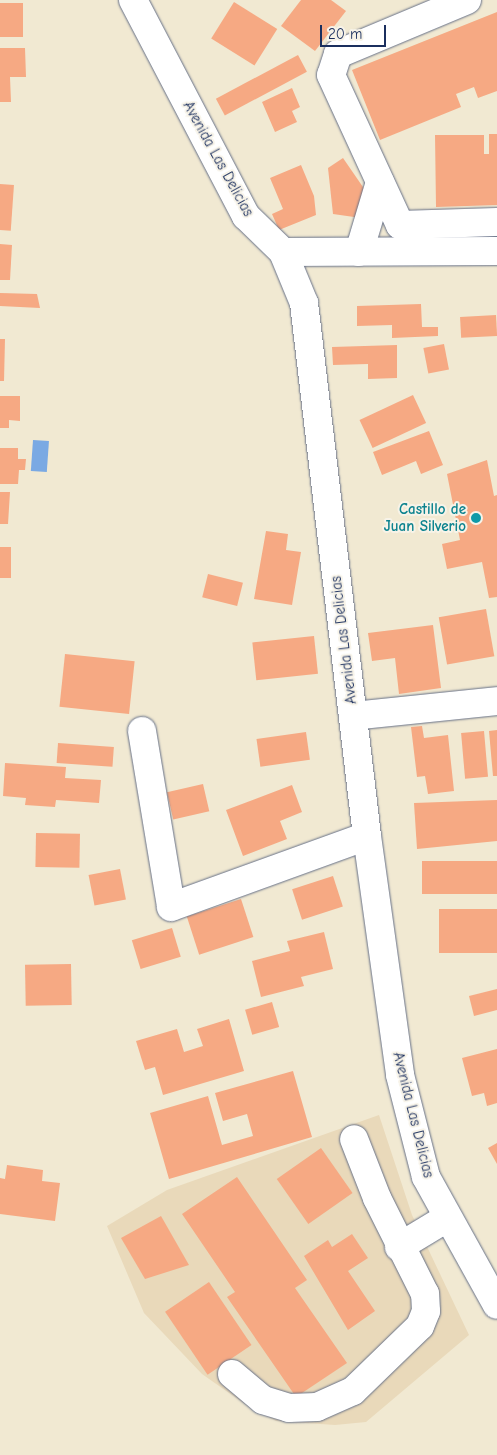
<!DOCTYPE html>
<html>
<head>
<meta charset="utf-8">
<style>
  body { margin:0 }
  #map { position:relative; width:497px; height:1455px; overflow:hidden; background:#f1e9d2; font-family:"Comic Neue",sans-serif }
  div>[style] { position:absolute }
  .built>* { inset:0; background:#e9d9ba }
  .water>* { inset:0; background:#7aa9e3; transform-origin:0 0 }
  .building>* { inset:0; background:#f6a983; transform-origin:0 0 }
  .roads { filter:drop-shadow(0 0 1px #667087) drop-shadow(0 0 1px #667087) }
  .minor>* { height:28px; margin:-14px; padding:0 14px; transform-origin:14px; border-radius:14px; background:#fff }
  .major>* { height:28px; margin:-14px; padding:0 14px; transform-origin:14px; border-radius:14px; background:#fff }
  .dots>* { width:14px; height:14px; translate:-50% -50%; box-sizing:border-box; border:2px solid #f7f3e8; border-radius:50% }
  span { translate:-50% -50%; white-space:nowrap; text-align:center; line-height:1.15; -webkit-text-stroke:4px #f7f3e8; paint-order:stroke }
  .street-label { font-size:15px; color:#1b2f5e }
  .culture-label { font-size:15px; color:#0d838f; font-weight:700 }
  .right { translate:-100% -50%; text-align:right }
  .scale { position:absolute; left:320px; top:25px; width:66px; height:22px; box-sizing:border-box; border:2px solid #1b2f5e; border-top:0; padding-left:6px; font-size:15px; line-height:18px; white-space:nowrap; color:#1b2f5e; -webkit-text-stroke:4px #f7f3e8; paint-order:stroke }
</style>
</head>
<body>
<div id="map">
  <div class="built">
    <div style="clip-path:polygon(379px 1115px,412px 1215px,469px 1335px,366px 1422px,335px 1425px,276px 1421px,249px 1407px,202px 1374px,144px 1313px,107px 1226px,167px 1190px)"></div>
  </div>
  <div class="water">
    <div style="left:33px;top:440px;width:16px;height:31px;rotate:4deg"></div>
  </div>
  <div class="building">
    <div style="clip-path:polygon(301px 0,331px 0,346px 11px,315px 51px,281px 26px)"></div>
    <div style="left:234px;top:2px;width:51px;height:43px;rotate:32deg"></div>
    <div style="left:0;top:3px;width:23px;height:34px"></div>
    <div style="clip-path:polygon(497px 12px,497px 91px,478px 98px,474px 87px,456px 94px,461px 107px,380px 140px,352px 70px)"></div>
    <div style="clip-path:polygon(0 48px,25px 48px,26px 77px,10px 77px,11px 102px,0 102px)"></div>
    <div style="left:298px;top:55px;width:19px;height:93px;rotate:62deg"></div>
    <div style="clip-path:polygon(292px 88px,300px 107px,292px 111px,297px 122px,275px 132px,262px 102px)"></div>
    <div style="clip-path:polygon(489px 134px,497px 134px,497px 205px,436px 207px,435px 135px,484px 135px,484px 154px,489px 154px)"></div>
    <div style="clip-path:polygon(343px 158px,365px 190px,361px 218px,333px 214px,328px 168px)"></div>
    <div style="clip-path:polygon(301px 165px,314px 196px,316px 215px,279px 230px,272px 214px,283px 209px,270px 178px)"></div>
    <div style="left:0;top:184px;width:14px;height:46px;rotate:4deg"></div>
    <div style="clip-path:polygon(0 244px,12px 245px,10px 280px,0 280px)"></div>
    <div style="clip-path:polygon(0 293px,37px 294px,40px 308px,0 306px)"></div>
    <div style="clip-path:polygon(421px 304px,422px 327px,438px 327px,438px 336px,392px 338px,392px 325px,357px 326px,357px 306px)"></div>
    <div style="left:496px;top:315px;width:21px;height:36px;rotate:87deg"></div>
    <div style="clip-path:polygon(0 339px,5px 339px,4px 381px,0 381px)"></div>
    <div style="left:444px;top:344px;width:26px;height:21px;rotate:79deg"></div>
    <div style="clip-path:polygon(397px 345px,397px 378px,368px 379px,368px 364px,333px 365px,332px 347px)"></div>
    <div style="left:413px;top:395px;width:31px;height:59px;rotate:65deg"></div>
    <div style="clip-path:polygon(0 396px,20px 396px,20px 421px,9px 420px,9px 428px,0 428px)"></div>
    <div style="clip-path:polygon(429px 431px,443px 465px,421px 474px,416px 461px,382px 475px,373px 452px)"></div>
    <div style="clip-path:polygon(0 448px,18px 448px,18px 459px,26px 459px,25px 470px,19px 470px,18px 484px,0 484px)"></div>
    <div style="clip-path:polygon(487px 460px,494px 496px,497px 495px,497px 597px,489px 598px,482px 562px,447px 569px,442px 544px,460px 540px,447px 474px)"></div>
    <div style="clip-path:polygon(0 492px,10px 492px,8px 524px,0 524px)"></div>
    <div style="clip-path:polygon(266px 531px,288px 534px,286px 550px,301px 552px,292px 605px,254px 599px)"></div>
    <div style="left:0;top:547px;width:11px;height:31px"></div>
    <div style="left:208px;top:574px;width:36px;height:24px;rotate:14deg"></div>
    <div style="left:486px;top:609px;width:48px;height:48px;rotate:80deg"></div>
    <div style="clip-path:polygon(433px 625px,441px 688px,399px 694px,395px 658px,372px 661px,368px 633px)"></div>
    <div style="left:314px;top:636px;width:38px;height:62px;rotate:84deg"></div>
    <div style="left:65px;top:654px;width:70px;height:53px;rotate:6deg"></div>
    <div style="clip-path:polygon(422px 726px,424px 738px,448px 735px,454px 791px,428px 794px,425px 776px,417px 777px,411px 727px)"></div>
    <div style="clip-path:polygon(497px 730px,497px 776px,493px 776px,489px 731px)"></div>
    <div style="left:484px;top:731px;width:46px;height:23px;rotate:85deg"></div>
    <div style="left:306px;top:732px;width:28px;height:50px;rotate:82deg"></div>
    <div style="left:58px;top:743px;width:56px;height:20px;rotate:4deg"></div>
    <div style="clip-path:polygon(5px 763px,66px 767px,65px 778px,101px 780px,99px 803px,56px 800px,55px 807px,25px 805px,26px 798px,3px 796px)"></div>
    <div style="left:203px;top:784px;width:28px;height:37px;rotate:77deg"></div>
    <div style="clip-path:polygon(292px 785px,302px 812px,280px 821px,287px 839px,243px 856px,226px 810px)"></div>
    <div style="clip-path:polygon(497px 800px,497px 841px,417px 849px,414px 803px)"></div>
    <div style="left:36px;top:833px;width:44px;height:34px;rotate:1deg"></div>
    <div style="left:497px;top:861px;width:33px;height:75px;rotate:90deg"></div>
    <div style="left:120px;top:869px;width:31px;height:32px;rotate:79deg"></div>
    <div style="left:333px;top:876px;width:32px;height:43px;rotate:72deg"></div>
    <div style="left:241px;top:899px;width:40px;height:57px;rotate:72deg"></div>
    <div style="left:497px;top:909px;width:44px;height:58px;rotate:90deg"></div>
    <div style="left:172px;top:928px;width:30px;height:42px;rotate:73deg"></div>
    <div style="clip-path:polygon(324px 932px,333px 969px,301px 977px,304px 986px,261px 997px,252px 961px,290px 951px,287px 941px)"></div>
    <div style="left:71px;top:964px;width:41px;height:46px;rotate:89deg"></div>
    <div style="clip-path:polygon(497px 989px,497px 1010px,474px 1016px,469px 996px)"></div>
    <div style="left:272px;top:1002px;width:26px;height:28px;rotate:74deg"></div>
    <div style="clip-path:polygon(229px 1019px,244px 1071px,163px 1095px,155px 1067px,145px 1070px,136px 1041px,177px 1029px,184px 1052px,203px 1046px,197px 1029px)"></div>
    <div style="clip-path:polygon(497px 1049px,497px 1103px,487px 1106px,484px 1093px,472px 1096px,462px 1058px)"></div>
    <div style="clip-path:polygon(293px 1071px,312px 1137px,169px 1179px,150px 1113px,208px 1096px,222px 1145px,253px 1136px,247px 1114px,223px 1121px,215px 1093px)"></div>
    <div style="clip-path:polygon(497px 1143px,497px 1164px,488px 1148px)"></div>
    <div style="left:321px;top:1148px;width:55px;height:54px;rotate:55deg"></div>
    <div style="clip-path:polygon(7px 1165px,43px 1170px,42px 1181px,60px 1183px,55px 1221px,0 1214px,0 1178px,5px 1179px)"></div>
    <div style="clip-path:polygon(237px 1177px,307px 1280px,295px 1288px,347px 1363px,296px 1397px,227px 1297px,235px 1292px,182px 1214px)"></div>
    <div style="clip-path:polygon(161px 1216px,189px 1265px,145px 1279px,121px 1238px)"></div>
    <div style="clip-path:polygon(352px 1234px,368px 1258px,348px 1271px,375px 1311px,348px 1330px,304px 1256px,328px 1240px,332px 1247px)"></div>
    <div style="left:209px;top:1282px;width:76px;height:53px;rotate:56deg"></div>
  </div>
  <div class="roads">
    <div class="minor">
      <div style="left:467px;top:0;width:140px;rotate:157.3deg"></div>
      <div style="left:338px;top:54px;width:22px;rotate:108deg"></div>
      <div style="left:331px;top:75px;width:165px;rotate:65.3deg"></div>
      <div style="left:400px;top:225px;width:97px;rotate:-1.8deg"></div>
      <div style="left:283px;top:252px;width:214px;rotate:-0.3deg"></div>
      <div style="left:359px;top:252px;width:73px;rotate:-73.3deg"></div>
      <div style="left:353px;top:716px;width:145px;rotate:-5.9deg"></div>
      <div style="left:142px;top:731px;width:178px;rotate:80.6deg"></div>
      <div style="left:171px;top:907px;width:208px;rotate:-19.9deg"></div>
      <div style="left:399px;top:1247px;width:56px;rotate:-31.1deg"></div>
      <div style="left:232px;top:1374px;width:40px;rotate:40deg"></div>
      <div style="left:263px;top:1400px;width:27px;rotate:17deg"></div>
      <div style="left:289px;top:1408px;width:28px;rotate:-2deg"></div>
      <div style="left:317px;top:1407px;width:39px;rotate:-24deg"></div>
      <div style="left:353px;top:1391px;width:93px;rotate:-44.1deg"></div>
      <div style="left:420px;top:1326px;width:16px;rotate:-68deg"></div>
      <div style="left:426px;top:1311px;width:17px;rotate:-93deg"></div>
      <div style="left:425px;top:1294px;width:107px;rotate:-116.6deg"></div>
      <div style="left:377px;top:1198px;width:63px;rotate:-111.3deg"></div>
    </div>
    <div class="major">
      <div style="left:133px;top:0;width:244px;rotate:62.4deg"></div>
      <div style="left:246px;top:216px;width:52px;rotate:44.2deg"></div>
      <div style="left:283px;top:252px;width:55px;rotate:67.6deg"></div>
      <div style="left:304px;top:303px;width:537px;rotate:83.26deg"></div>
      <div style="left:367px;top:836px;width:241px;rotate:82.1deg"></div>
      <div style="left:400px;top:1075px;width:105px;rotate:75.7deg"></div>
      <div style="left:426px;top:1177px;width:146px;rotate:61deg"></div>
    </div>
  </div>
  <div class="dots">
    <div style="left:476px;top:518px;background:#0f9aa8"></div>
  </div>
  <div class="street-label">
    <span style="left:218px;top:159px;rotate:61deg">Avenida Las Delicias</span>
    <span style="left:344px;top:640px;rotate:-97deg">Avenida Las Delicias</span>
    <span style="left:413px;top:1115px;rotate:76deg">Avenida Las Delicias</span>
  </div>
  <div class="culture-label">
    <span class="right" style="left:466px;top:518px">Castillo de<br>Juan Silverio</span>
  </div>
  <div class="scale">20 m</div>
</div>
</body>
</html>
